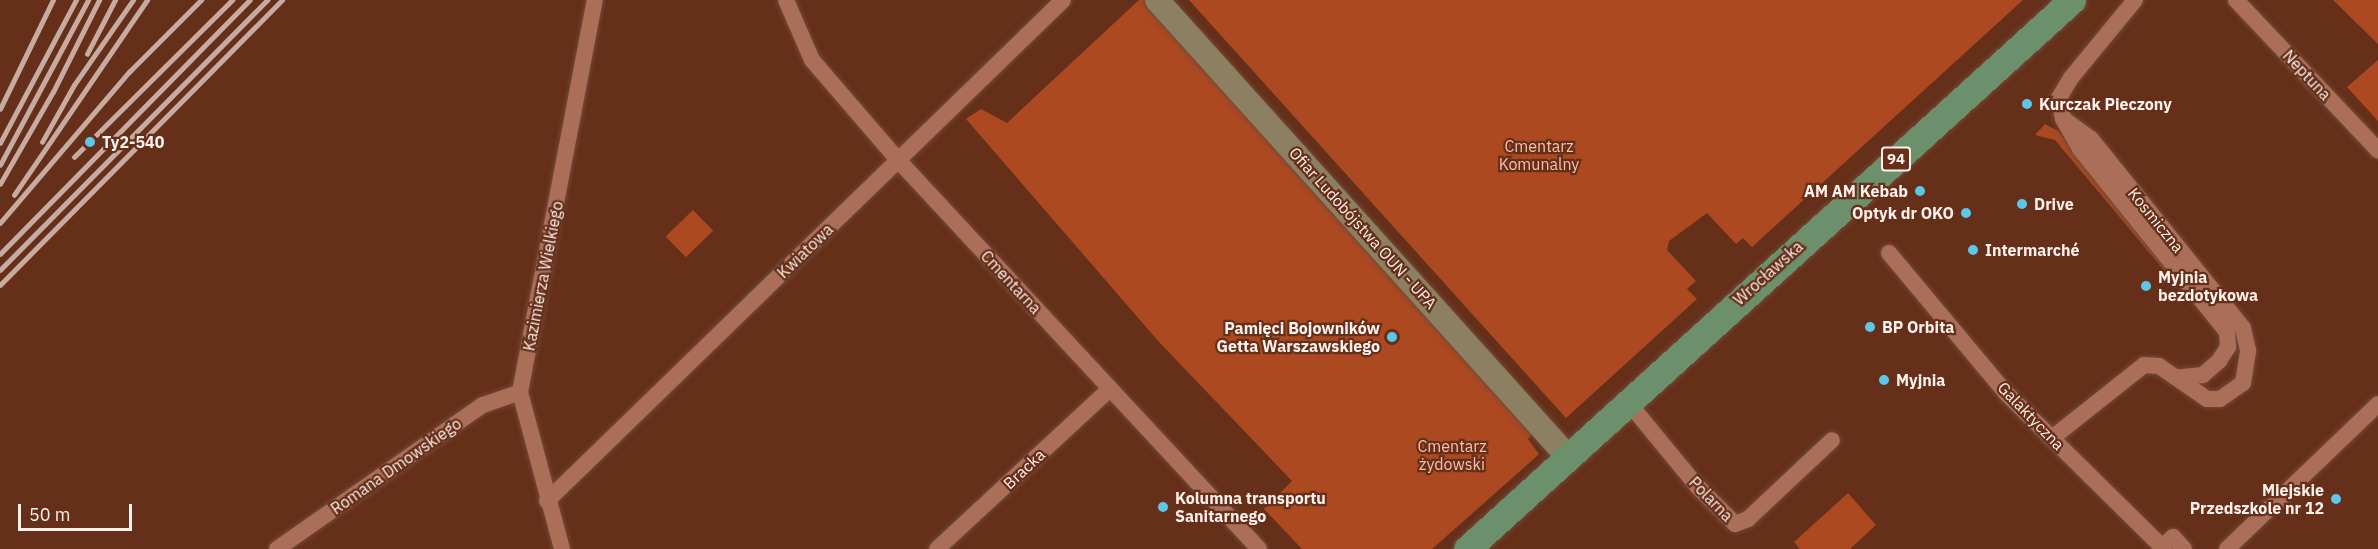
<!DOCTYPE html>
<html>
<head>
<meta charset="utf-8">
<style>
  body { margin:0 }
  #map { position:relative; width:2378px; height:549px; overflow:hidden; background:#652f1a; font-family:"IBM Plex Sans",sans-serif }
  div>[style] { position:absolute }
  .green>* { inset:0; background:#ac4921; transform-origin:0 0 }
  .roads { filter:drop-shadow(0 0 2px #734938) drop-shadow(0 0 2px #734938) }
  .street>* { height:16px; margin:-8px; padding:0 8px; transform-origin:8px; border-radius:8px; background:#ab6e58 }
  .secondary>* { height:24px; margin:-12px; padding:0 12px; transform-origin:12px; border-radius:12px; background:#8c7f62 }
  .primary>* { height:27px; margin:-13.5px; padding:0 13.5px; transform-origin:13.5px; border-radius:13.5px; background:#6d906c }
  .rail>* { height:4.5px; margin:-2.25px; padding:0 2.25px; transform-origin:2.25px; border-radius:2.25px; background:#c7aba0 }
  .dots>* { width:16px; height:16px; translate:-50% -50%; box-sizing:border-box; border:3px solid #652f1a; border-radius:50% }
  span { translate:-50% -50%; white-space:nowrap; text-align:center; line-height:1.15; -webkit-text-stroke:4.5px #652f1a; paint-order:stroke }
  .shield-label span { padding:2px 4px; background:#652f1a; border:2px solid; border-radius:4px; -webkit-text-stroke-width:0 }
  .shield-label { font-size:15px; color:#fef0eb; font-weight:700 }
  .street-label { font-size:16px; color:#fef0eb }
  .poi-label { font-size:16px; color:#fef0eb; font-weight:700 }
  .left { translate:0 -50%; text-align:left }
  .right { translate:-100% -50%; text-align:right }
  .park-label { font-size:16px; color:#fcbfa9 }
  .scale { position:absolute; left:18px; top:504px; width:114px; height:27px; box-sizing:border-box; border:3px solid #fef0eb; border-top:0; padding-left:8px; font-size:18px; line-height:21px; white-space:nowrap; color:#fef0eb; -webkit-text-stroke:4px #652f1a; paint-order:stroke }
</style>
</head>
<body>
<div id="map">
  <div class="green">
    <div style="clip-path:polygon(1139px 0,1146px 0,1535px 432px,1528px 439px,1539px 454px,1536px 457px,1432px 549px,1302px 549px,1264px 509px,1292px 481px,1159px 342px,966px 119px,981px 109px,1007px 123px)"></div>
    <div style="clip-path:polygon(1189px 0,2023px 0,1752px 247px,1743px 238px,1736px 244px,1707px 213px,1669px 241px,1667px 250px,1696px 281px,1687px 289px,1697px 299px,1566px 418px)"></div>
    <div style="clip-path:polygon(2333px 0,2378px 0,2378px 44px)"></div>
    <div style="clip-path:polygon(2378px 60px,2378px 121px,2347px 87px)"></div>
    <div style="clip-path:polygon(2045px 124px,2058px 131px,2190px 301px,2055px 140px,2035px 135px)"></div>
    <div style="left:693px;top:210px;width:29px;height:38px;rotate:46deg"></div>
    <div style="clip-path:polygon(1848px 493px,1876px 525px,1850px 549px,1800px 549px,1794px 542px)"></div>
  </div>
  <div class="roads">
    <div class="street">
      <div style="left:786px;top:0;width:65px;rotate:66.6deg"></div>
      <div style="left:812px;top:60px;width:133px;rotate:49.3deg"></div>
      <div style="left:899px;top:161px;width:529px;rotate:47.14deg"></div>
      <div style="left:2135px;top:0;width:101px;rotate:129.4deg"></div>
      <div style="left:2071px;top:78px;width:23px;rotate:121deg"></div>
      <div style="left:2059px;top:98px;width:21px;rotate:79deg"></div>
      <div style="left:2063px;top:119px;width:34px;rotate:60deg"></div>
      <div style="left:2080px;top:149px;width:235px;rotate:51.2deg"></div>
      <div style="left:2227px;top:332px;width:15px;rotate:86deg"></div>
      <div style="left:2228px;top:347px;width:17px;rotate:123deg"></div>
      <div style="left:2219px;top:361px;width:21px;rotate:139deg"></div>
      <div style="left:2203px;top:375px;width:27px;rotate:174deg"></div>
      <div style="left:2236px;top:0;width:207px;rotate:46.6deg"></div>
      <div style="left:1889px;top:253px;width:182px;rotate:50.1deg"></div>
      <div style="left:2006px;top:393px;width:219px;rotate:44.6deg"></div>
      <div style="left:2162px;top:547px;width:15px;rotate:-42deg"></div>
      <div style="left:2173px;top:537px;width:16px;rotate:47deg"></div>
      <div style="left:1628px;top:402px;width:109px;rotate:50.6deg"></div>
      <div style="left:1697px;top:486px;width:54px;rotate:45deg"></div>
      <div style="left:1735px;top:524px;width:14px;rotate:-21deg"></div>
      <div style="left:1748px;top:519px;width:115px;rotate:-43.2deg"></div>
      <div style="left:2052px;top:438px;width:117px;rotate:-38.4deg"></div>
      <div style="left:2144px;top:365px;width:15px;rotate:4deg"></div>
      <div style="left:2159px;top:366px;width:58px;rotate:34.5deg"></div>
      <div style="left:2207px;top:399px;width:13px"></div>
      <div style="left:2220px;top:399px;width:28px;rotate:-35deg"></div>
      <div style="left:2243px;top:383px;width:33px;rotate:-81deg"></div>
      <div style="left:2248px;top:350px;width:23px;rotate:-103deg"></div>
      <div style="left:2243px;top:328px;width:243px;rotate:-128.8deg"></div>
      <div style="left:2091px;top:139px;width:34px;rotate:-144deg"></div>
      <div style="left:547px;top:501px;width:719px;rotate:-44.15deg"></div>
      <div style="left:277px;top:549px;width:251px;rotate:-35deg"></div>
      <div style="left:483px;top:405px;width:39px;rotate:-19deg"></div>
      <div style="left:562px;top:549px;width:163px;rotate:-105deg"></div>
      <div style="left:520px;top:392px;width:399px;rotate:-79.2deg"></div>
      <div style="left:937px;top:549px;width:236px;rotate:-42.8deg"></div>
      <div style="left:2227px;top:549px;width:209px;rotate:-43.8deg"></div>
    </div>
    <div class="secondary">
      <div style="left:1157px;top:0;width:615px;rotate:48.03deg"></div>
    </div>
    <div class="primary">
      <div style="left:1467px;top:549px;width:817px;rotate:-42.22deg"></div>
    </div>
  </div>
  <div class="rail">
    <div style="left:87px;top:54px;width:61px;rotate:-62.6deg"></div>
    <div style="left:0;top:109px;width:121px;rotate:-64.1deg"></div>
    <div style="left:42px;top:142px;width:65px;rotate:-60.7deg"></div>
    <div style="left:74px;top:85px;width:103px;rotate:-55.2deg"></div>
    <div style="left:0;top:143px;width:162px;rotate:-62deg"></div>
    <div style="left:74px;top:157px;width:223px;rotate:-44.8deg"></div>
    <div style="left:0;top:165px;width:187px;rotate:-61.9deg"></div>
    <div style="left:0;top:184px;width:106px;rotate:-60.1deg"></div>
    <div style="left:53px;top:92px;width:103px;rotate:-63.4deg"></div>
    <div style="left:14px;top:195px;width:236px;rotate:-55.7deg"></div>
    <div style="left:0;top:223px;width:199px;rotate:-49.5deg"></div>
    <div style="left:129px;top:72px;width:102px;rotate:-45deg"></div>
    <div style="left:0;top:254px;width:356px;rotate:-45.5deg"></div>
    <div style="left:0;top:270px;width:380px;rotate:-45.3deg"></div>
    <div style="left:0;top:285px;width:401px;rotate:-45.3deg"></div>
  </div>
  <div class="dots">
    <div style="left:2027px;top:104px;background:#5cc7e8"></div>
    <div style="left:90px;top:142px;background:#5cc7e8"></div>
    <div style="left:1920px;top:191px;background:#5cc7e8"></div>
    <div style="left:2022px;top:204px;background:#5cc7e8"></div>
    <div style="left:1966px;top:213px;background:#5cc7e8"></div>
    <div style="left:1973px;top:250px;background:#5cc7e8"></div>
    <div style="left:2146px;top:286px;background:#5cc7e8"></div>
    <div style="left:1870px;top:327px;background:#5cc7e8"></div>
    <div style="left:1392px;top:337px;background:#5cc7e8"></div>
    <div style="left:1884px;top:380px;background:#5cc7e8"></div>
    <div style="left:2336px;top:499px;background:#5cc7e8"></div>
    <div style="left:1163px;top:507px;background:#5cc7e8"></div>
  </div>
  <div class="shield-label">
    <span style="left:1896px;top:159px">94</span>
  </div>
  <div class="street-label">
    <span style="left:2307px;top:75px;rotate:47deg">Neptuna</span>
    <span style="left:2156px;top:220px;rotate:51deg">Kosmiczna</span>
    <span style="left:1363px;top:228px;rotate:48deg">Ofiar Ludobójstwa OUN - UPA</span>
    <span style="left:805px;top:251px;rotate:-44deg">Kwiatowa</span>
    <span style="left:1768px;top:273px;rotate:-42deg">Wrocławska</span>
    <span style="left:543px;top:276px;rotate:-79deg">Kazimierza Wielkiego</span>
    <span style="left:1011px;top:282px;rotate:47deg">Cmentarna</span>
    <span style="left:2031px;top:416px;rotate:46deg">Galaktyczna</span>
    <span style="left:396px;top:466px;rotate:-35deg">Romana Dmowskiego</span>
    <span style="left:1024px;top:469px;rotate:-43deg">Bracka</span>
    <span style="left:1711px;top:499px;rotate:46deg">Polarna</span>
  </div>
  <div class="poi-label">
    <span class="left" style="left:2039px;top:104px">Kurczak Pieczony</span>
    <span class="left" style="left:102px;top:142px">Ty2-540</span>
    <span class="right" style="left:1908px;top:191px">AM AM Kebab</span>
    <span class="left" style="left:2034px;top:204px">Drive</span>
    <span class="right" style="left:1954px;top:213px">Optyk dr OKO</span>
    <span class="left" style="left:1985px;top:250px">Intermarché</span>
    <span class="left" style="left:2158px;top:286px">Myjnia<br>bezdotykowa</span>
    <span class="left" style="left:1882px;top:327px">BP Orbita</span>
    <span class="right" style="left:1380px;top:337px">Pamięci Bojowników<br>Getta Warszawskiego</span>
    <span class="left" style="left:1896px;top:380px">Myjnia</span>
    <span class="right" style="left:2324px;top:499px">Miejskie<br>Przedszkole nr 12</span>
    <span class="left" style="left:1175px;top:507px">Kolumna transportu<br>Sanitarnego</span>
  </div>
  <div class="park-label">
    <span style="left:1539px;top:155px">Cmentarz<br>Komunalny</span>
    <span style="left:1452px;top:455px">Cmentarz<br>żydowski</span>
  </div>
  <div class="scale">50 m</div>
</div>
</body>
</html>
